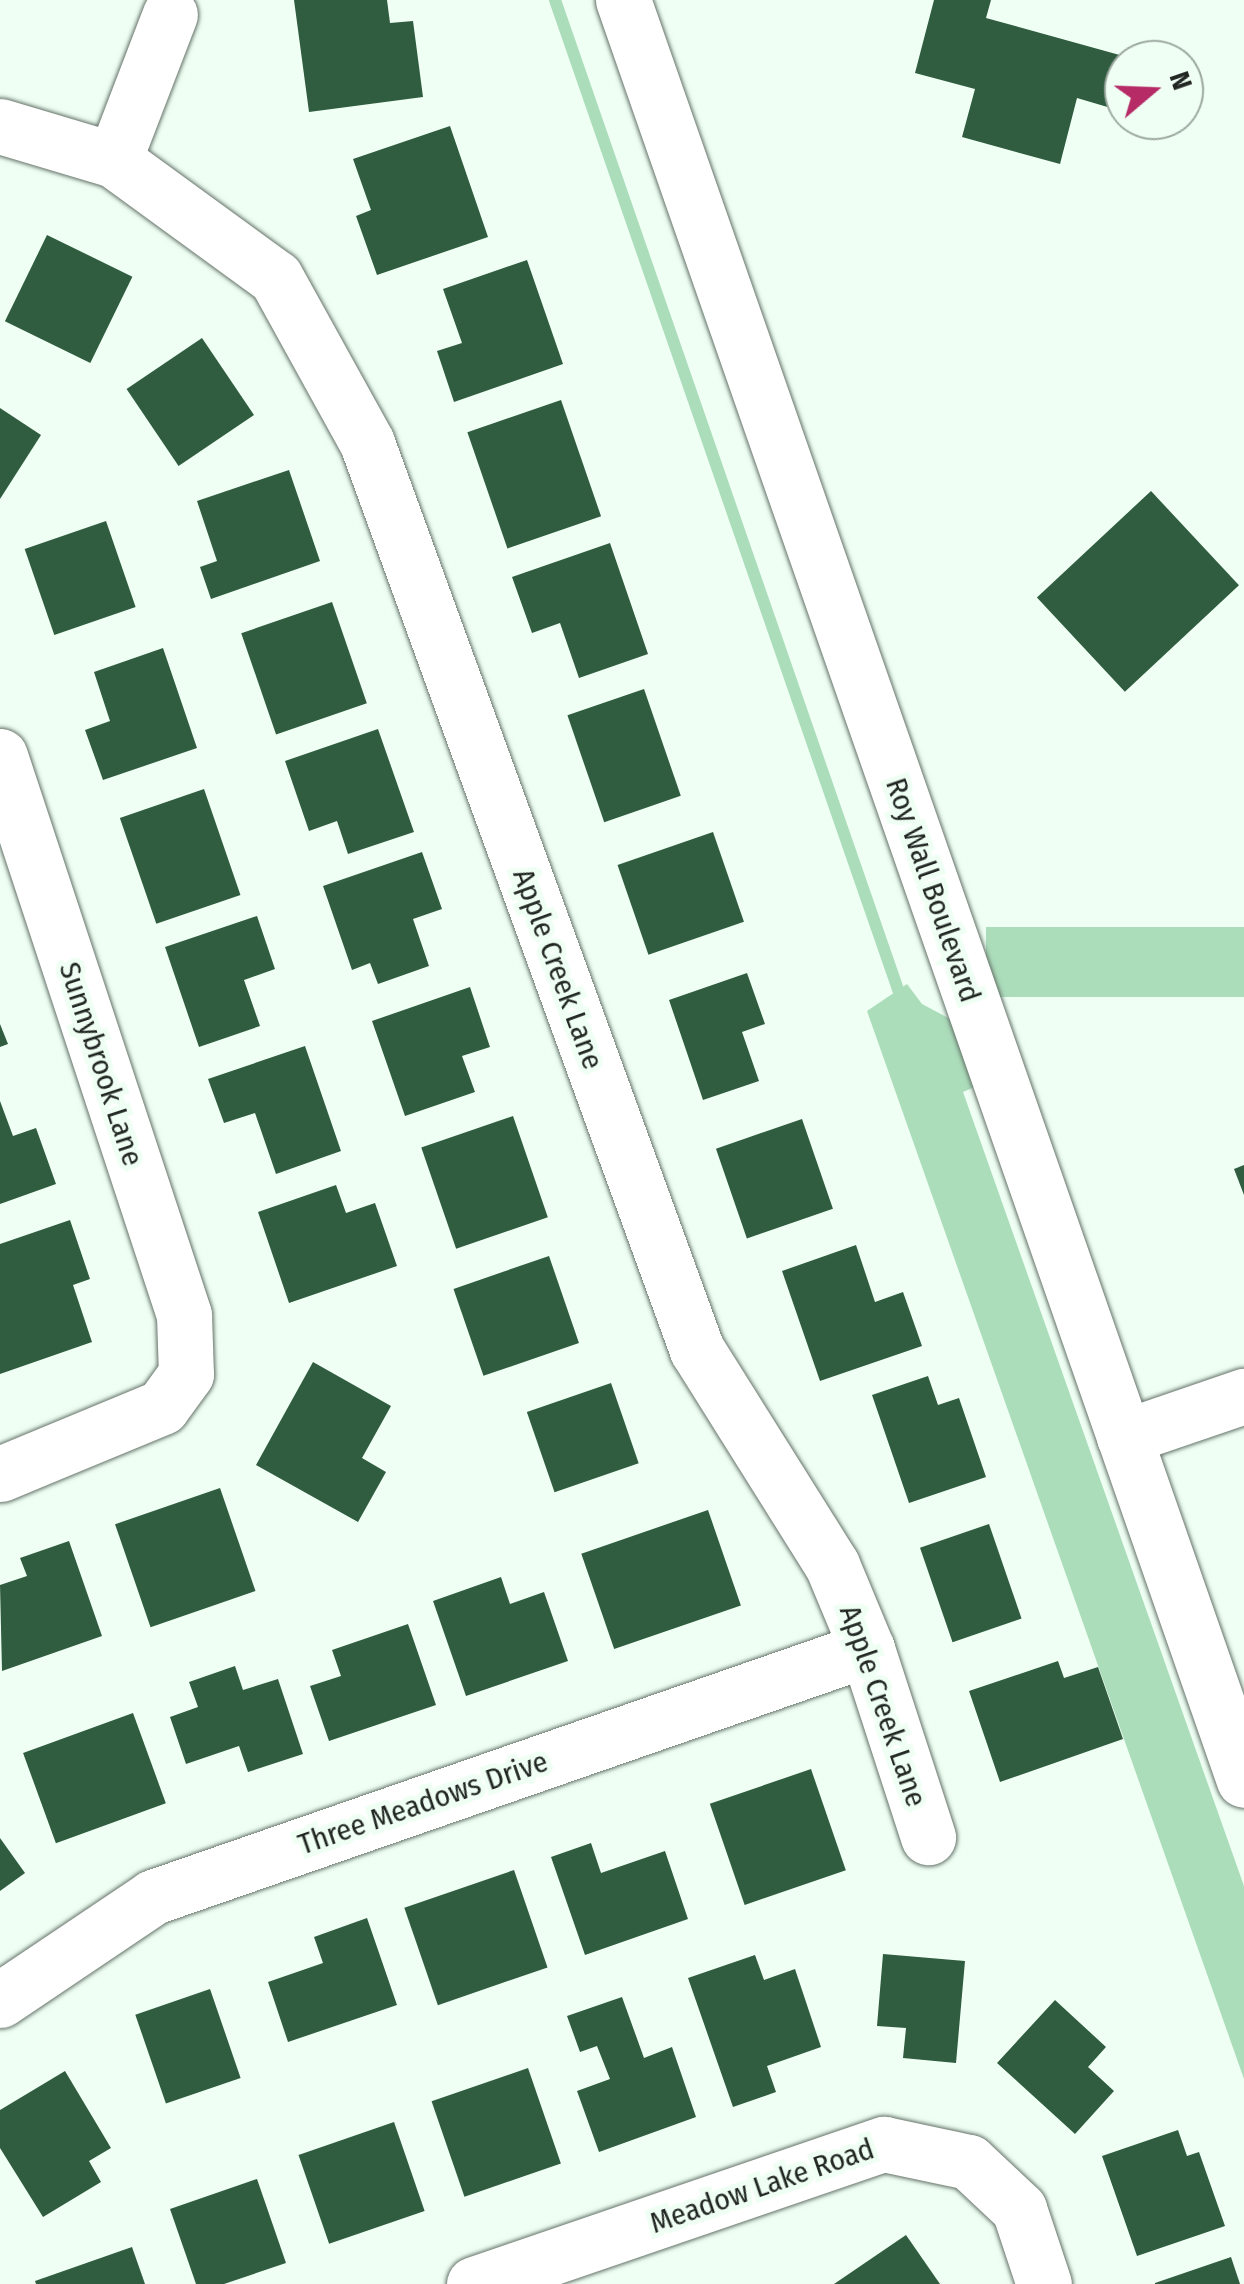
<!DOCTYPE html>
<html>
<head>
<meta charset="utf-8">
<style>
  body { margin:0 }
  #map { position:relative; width:1244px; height:2284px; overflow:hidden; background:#effff4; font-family:"Fira Sans Condensed",sans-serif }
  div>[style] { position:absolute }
  .water>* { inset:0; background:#acddbb; transform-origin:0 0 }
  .stream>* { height:12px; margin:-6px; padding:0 6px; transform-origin:6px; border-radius:6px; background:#acddbb }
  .building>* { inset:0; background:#305d40; transform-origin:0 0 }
  .roads { filter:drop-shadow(0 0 2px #657369) drop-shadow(0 0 2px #657369) }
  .minor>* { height:55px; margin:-27.5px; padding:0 27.5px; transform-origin:27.5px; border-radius:27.5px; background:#fff }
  span { translate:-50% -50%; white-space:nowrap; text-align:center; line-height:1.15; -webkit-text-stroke:10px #effff4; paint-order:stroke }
  .street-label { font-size:30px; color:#212622 }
  .north { position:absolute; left:1104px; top:40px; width:100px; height:100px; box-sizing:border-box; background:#effff4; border:2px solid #9da8a0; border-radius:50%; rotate:71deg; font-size:28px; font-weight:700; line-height:40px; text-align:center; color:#212622 }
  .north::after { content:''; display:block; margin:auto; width:35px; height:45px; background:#b62b66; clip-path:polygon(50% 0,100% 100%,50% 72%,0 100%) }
</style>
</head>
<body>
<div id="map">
  <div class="water">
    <div style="left:1244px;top:927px;width:70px;height:258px;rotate:90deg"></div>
    <div style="clip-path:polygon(907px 984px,922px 1004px,954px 1021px,977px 1086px,963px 1092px,1244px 1886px,1244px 2079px,867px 1011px)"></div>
  </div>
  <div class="stream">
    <div style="left:555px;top:0;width:1063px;rotate:70.88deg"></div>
  </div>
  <div class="building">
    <div style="clip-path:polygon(294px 0,387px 0,390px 23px,413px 21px,423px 97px,309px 112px)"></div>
    <div style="clip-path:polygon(934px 0,991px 0,986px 18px,1134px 59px,1124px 60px,1121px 111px,1077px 98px,1060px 164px,962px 137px,975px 89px,915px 73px)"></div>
    <div style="clip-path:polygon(450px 126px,488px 237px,377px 275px,356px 216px,371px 210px,353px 159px)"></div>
    <div style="left:47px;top:235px;width:95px;height:96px;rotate:26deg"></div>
    <div style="clip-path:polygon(527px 260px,563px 364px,454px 402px,437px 351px,462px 343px,443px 289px)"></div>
    <div style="left:202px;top:338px;width:93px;height:91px;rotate:56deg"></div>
    <div style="left:561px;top:400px;width:123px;height:99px;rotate:71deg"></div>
    <div style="clip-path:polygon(0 408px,41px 435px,0 499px)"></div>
    <div style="clip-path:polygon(289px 470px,320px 561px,211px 599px,200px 567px,217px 561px,197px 501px)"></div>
    <div style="left:1151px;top:491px;width:129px;height:156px;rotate:47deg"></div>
    <div style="left:106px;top:521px;width:91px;height:86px;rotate:71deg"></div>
    <div style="clip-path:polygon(610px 543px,648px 654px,579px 678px,560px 623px,532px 633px,512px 577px)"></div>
    <div style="left:332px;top:602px;width:107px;height:96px;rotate:71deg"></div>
    <div style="clip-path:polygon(163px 648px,197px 748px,103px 780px,85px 730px,110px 721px,94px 672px)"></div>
    <div style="left:644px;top:689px;width:113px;height:81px;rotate:71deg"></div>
    <div style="clip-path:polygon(378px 729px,414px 832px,348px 854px,337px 821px,309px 831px,285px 761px)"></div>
    <div style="left:204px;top:789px;width:112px;height:89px;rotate:71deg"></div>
    <div style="left:713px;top:832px;width:95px;height:101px;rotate:71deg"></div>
    <div style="clip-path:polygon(422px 852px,442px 909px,413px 919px,429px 966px,378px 984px,370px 963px,352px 970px,323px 886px)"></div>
    <div style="clip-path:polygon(257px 916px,275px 969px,244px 980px,260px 1026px,199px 1047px,165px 947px)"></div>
    <div style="clip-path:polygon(747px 973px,765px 1024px,742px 1032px,759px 1081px,703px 1100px,669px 1000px)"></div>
    <div style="clip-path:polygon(470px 987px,490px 1047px,462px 1056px,475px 1092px,405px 1116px,372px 1021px)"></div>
    <div style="clip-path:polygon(0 1024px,8px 1044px,0 1047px)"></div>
    <div style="clip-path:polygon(305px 1046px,341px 1151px,276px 1174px,255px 1113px,224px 1123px,208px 1079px)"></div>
    <div style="clip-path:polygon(0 1101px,13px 1136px,36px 1128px,56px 1184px,0 1204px)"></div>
    <div style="left:513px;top:1116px;width:107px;height:97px;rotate:71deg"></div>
    <div style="left:802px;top:1119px;width:95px;height:91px;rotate:71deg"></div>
    <div style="clip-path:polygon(1244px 1165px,1244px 1195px,1234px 1169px)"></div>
    <div style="clip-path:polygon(336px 1185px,346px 1213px,375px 1203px,397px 1266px,289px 1303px,258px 1212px)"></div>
    <div style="clip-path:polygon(70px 1220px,90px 1279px,73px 1285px,92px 1342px,0 1374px,0 1244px)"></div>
    <div style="clip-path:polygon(856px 1245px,875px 1302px,903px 1292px,922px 1346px,820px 1381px,782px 1271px)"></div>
    <div style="left:549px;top:1256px;width:92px;height:101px;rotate:71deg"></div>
    <div style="clip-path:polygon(313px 1362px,391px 1406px,362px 1458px,386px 1472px,358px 1522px,256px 1465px)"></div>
    <div style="clip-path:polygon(928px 1376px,938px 1405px,959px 1398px,986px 1477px,909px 1503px,872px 1395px)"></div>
    <div style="left:611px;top:1383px;width:85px;height:89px;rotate:71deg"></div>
    <div style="left:220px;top:1488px;width:109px;height:111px;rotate:71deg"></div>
    <div style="left:708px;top:1510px;width:101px;height:134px;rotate:71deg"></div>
    <div style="left:989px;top:1524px;width:100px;height:73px;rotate:71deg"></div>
    <div style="clip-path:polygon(69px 1541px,102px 1636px,2px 1671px,0 1585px,27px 1576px,20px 1558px)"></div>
    <div style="clip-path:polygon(501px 1577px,510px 1604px,544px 1592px,568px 1661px,466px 1696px,433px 1601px)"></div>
    <div style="clip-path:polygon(408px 1624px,436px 1705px,329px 1741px,310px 1686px,341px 1676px,332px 1650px)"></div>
    <div style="clip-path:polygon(1058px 1661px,1064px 1678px,1098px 1667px,1123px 1739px,1000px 1782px,969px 1691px)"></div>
    <div style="clip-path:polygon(235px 1666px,243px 1690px,278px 1679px,303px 1754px,248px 1772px,239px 1746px,186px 1764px,170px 1717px,198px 1707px,189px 1682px)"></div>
    <div style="left:133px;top:1713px;width:96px;height:117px;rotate:70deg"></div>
    <div style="left:811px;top:1769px;width:107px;height:107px;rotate:71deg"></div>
    <div style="clip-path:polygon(0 1838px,25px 1873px,0 1891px)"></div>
    <div style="clip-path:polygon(591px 1843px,601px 1873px,665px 1851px,688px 1919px,585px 1955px,551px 1857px)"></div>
    <div style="left:514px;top:1870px;width:103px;height:116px;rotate:71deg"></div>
    <div style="clip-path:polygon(367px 1918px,397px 2005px,288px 2042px,268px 1982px,323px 1963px,314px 1937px)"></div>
    <div style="clip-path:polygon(883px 1954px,965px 1961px,956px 2063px,903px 2058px,906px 2028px,877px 2026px)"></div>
    <div style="clip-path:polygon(755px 1955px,764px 1980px,795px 1969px,821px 2047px,767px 2066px,776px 2092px,733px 2107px,688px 1978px)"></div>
    <div style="left:210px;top:1989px;width:94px;height:79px;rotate:71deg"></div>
    <div style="clip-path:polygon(622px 1997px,644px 2058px,672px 2047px,696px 2117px,599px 2152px,577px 2091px,610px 2079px,597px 2046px,580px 2052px,567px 2016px)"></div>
    <div style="clip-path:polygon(1055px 2000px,1106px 2047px,1088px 2067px,1114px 2091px,1075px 2134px,997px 2063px)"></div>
    <div style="left:528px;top:2068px;width:101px;height:102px;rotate:71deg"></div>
    <div style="clip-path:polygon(65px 2071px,111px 2148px,89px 2161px,101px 2182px,43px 2217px,0 2148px,0 2110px)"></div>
    <div style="left:394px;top:2122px;width:94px;height:101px;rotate:71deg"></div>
    <div style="clip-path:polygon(1178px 2130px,1187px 2156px,1199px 2152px,1225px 2226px,1137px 2256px,1102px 2156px)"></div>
    <div style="clip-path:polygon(257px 2179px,286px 2263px,224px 2284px,196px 2284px,170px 2209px)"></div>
    <div style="clip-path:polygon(906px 2235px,940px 2284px,834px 2284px)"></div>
    <div style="clip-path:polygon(132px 2247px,145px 2284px,36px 2284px,35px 2281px)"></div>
    <div style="clip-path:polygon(1231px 2257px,1240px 2284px,1155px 2284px,1155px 2283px)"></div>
  </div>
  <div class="roads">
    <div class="minor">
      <div style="left:623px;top:0;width:1885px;rotate:70.77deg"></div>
      <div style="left:0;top:126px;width:119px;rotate:16.6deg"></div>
      <div style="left:114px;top:160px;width:200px;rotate:36.1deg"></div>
      <div style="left:276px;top:278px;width:188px;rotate:61.1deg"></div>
      <div style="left:367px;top:443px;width:965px;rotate:70.01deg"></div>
      <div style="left:697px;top:1350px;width:254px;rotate:57.9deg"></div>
      <div style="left:832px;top:1565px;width:91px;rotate:67.4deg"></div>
      <div style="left:867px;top:1649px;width:198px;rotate:72deg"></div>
      <div style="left:114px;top:160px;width:156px;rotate:-69deg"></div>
      <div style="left:0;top:756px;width:589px;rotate:71.78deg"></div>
      <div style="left:184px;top:1315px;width:59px;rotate:88.1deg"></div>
      <div style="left:186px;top:1374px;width:41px;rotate:126deg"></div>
      <div style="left:162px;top:1407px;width:175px;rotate:157.5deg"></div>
      <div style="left:1124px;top:1437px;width:127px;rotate:-18.9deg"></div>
      <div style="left:0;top:2000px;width:184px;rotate:-33.9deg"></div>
      <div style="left:153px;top:1897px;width:756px;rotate:-19.15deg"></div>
      <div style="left:474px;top:2284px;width:433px;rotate:-18.9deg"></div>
      <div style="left:884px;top:2144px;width:87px;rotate:12deg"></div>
      <div style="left:969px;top:2162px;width:69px;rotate:43.2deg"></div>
      <div style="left:1019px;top:2209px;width:79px;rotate:71.6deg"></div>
    </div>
  </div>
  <div class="street-label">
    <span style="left:933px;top:890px;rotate:71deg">Roy Wall Boulevard</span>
    <span style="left:558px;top:969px;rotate:70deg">Apple Creek Lane</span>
    <span style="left:101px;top:1064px;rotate:72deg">Sunnybrook Lane</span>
    <span style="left:883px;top:1706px;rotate:71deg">Apple Creek Lane</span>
    <span style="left:423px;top:1803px;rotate:-19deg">Three Meadows Drive</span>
    <span style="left:762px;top:2186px;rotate:-19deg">Meadow Lake Road</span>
  </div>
  <div class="north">N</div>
</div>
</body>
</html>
